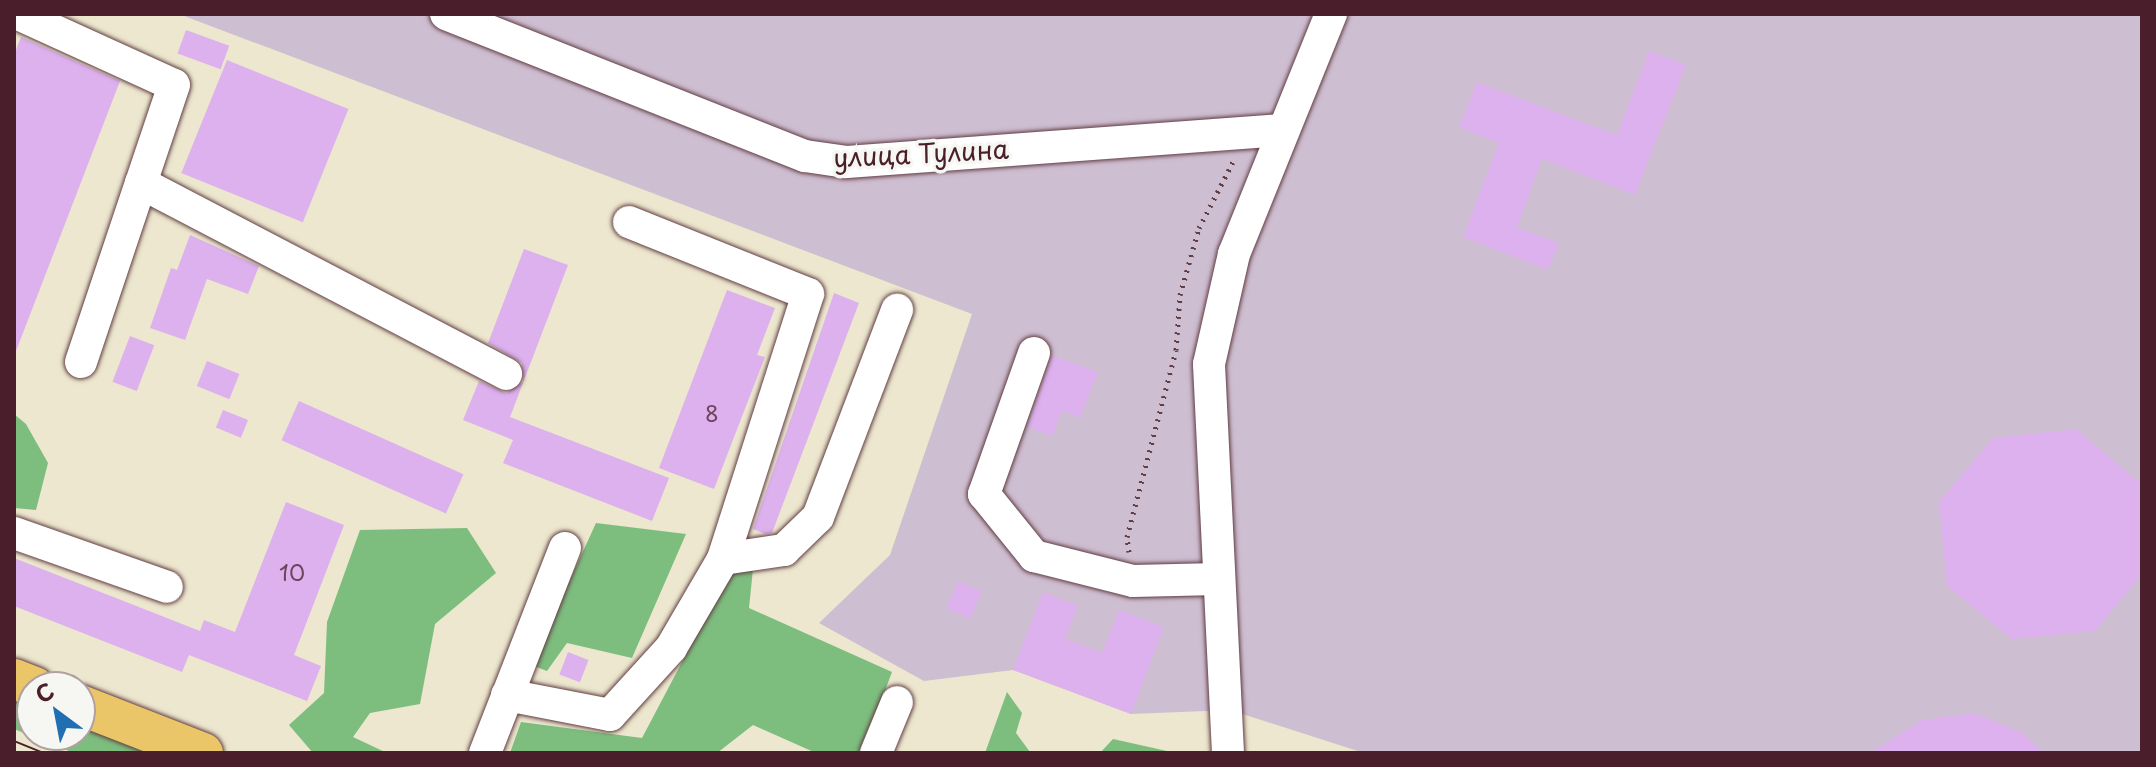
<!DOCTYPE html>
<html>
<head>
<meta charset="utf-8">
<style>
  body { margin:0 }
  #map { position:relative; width:2156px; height:767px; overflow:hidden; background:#ece7ce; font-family:"Playpen Sans",sans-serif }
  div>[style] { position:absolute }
  .industrial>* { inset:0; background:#cebed1 }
  .forest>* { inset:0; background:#7dbe7f }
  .building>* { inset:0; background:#dcb1ee; transform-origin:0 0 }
  .path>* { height:5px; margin-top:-2.5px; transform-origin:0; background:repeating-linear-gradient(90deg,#623d43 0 2px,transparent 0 8px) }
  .roads { filter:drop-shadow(0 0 2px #623d43) drop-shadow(0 0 2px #623d43) }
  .minor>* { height:32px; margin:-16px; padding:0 16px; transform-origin:16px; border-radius:16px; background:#fff }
  .major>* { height:40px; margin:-20px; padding:0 20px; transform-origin:20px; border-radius:20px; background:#ebc669 }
  .tram>* { height:2px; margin:-1px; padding:0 1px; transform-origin:1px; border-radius:1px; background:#4a1f2b }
  span { translate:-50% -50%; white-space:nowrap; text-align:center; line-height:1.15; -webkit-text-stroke:7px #f6f6f2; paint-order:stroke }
  .number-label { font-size:22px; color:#6e445c }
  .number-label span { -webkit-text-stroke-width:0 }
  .street-label { font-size:26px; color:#4a1f2b }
  .frame { position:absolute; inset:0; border:16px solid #4a1f2b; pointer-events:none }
  .north { position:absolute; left:16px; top:671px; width:80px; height:80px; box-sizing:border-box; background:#f6f6f2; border:2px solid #b1a0a2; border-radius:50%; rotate:328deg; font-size:22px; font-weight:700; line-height:32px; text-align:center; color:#4a1f2b }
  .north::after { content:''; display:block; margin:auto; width:28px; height:36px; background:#1f6fb2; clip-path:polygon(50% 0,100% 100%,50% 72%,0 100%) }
</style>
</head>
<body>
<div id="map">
  <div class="industrial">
    <div style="clip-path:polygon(179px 14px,2142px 14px,2142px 753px,1364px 753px,1230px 710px,1131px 714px,1013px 670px,924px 681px,819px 623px,890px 555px,972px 314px)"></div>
  </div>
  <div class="forest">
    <div style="clip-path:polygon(14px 414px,26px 424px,48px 463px,36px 510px,14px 508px)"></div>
    <div style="clip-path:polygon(596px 523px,686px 534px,632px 658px,567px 643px,547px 671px,531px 665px)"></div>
    <div style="clip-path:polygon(467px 528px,496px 573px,435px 624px,420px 704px,370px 713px,353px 737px,387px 753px,313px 753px,289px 725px,324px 693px,327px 622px,360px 530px)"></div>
    <div style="clip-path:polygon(753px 569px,749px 608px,892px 672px,864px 747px,868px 753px,816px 753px,753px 725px,717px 753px,510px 753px,521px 722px,642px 738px,730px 571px)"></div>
    <div style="clip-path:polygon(1007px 692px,1022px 713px,1016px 733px,1030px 752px,985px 753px)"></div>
    <div style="clip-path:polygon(14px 698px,32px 705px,32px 735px,80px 735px,80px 724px,151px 753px,74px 753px,14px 729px)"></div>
    <div style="clip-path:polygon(1113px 739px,1167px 751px,1167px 753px,1100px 753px)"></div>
  </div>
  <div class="building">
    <div style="left:186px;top:30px;width:46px;height:25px;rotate:20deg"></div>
    <div style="clip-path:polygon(21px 37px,120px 81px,16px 351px,14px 55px)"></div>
    <div style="clip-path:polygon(1649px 51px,1686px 65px,1635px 195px,1542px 159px,1517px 227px,1559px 243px,1548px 270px,1463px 237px,1499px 143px,1459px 127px,1477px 82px,1617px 135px)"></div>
    <div style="left:227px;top:60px;width:131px;height:122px;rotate:22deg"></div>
    <div style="clip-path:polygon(190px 235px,259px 266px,248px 294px,207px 279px,185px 340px,150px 328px,171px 268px,177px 270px)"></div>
    <div style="clip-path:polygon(524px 249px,568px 265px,510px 417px,669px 478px,652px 521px,503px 463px,513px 440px,463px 420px,479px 381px,506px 393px,523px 382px,522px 363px,488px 343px)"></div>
    <div style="clip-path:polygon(727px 290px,775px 308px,757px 355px,765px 357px,714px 489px,659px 468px)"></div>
    <div style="clip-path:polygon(834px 293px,859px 303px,772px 533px,765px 534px,753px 529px)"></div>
    <div style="left:130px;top:336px;width:26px;height:49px;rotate:21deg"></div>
    <div style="clip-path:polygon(1052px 355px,1098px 372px,1080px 418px,1062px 410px,1052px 436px,1028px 427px)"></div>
    <div style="left:207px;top:361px;width:35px;height:27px;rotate:22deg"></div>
    <div style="left:299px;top:401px;width:180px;height:43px;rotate:24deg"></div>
    <div style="left:223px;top:410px;width:27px;height:19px;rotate:22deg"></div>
    <div style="clip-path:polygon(2076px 429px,2140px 483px,2142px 574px,2095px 631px,2012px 639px,1947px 586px,1939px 502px,1993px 438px)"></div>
    <div style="clip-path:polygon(286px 502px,344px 525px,294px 655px,321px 666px,307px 701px,189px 655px,182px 672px,14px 606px,14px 558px,200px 631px,204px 620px,235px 632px)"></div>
    <div style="left:958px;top:581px;width:26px;height:30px;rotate:23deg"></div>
    <div style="clip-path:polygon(1043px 592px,1078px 606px,1065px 639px,1102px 653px,1119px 610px,1164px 627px,1131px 714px,1013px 670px)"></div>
    <div style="left:568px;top:652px;width:22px;height:24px;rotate:21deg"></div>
    <div style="clip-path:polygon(1974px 713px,2023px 733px,2043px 753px,1870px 753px,1922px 720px)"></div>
  </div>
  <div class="path">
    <div style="left:1129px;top:552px;width:15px;rotate:-98deg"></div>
    <div style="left:1127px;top:537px;width:193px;rotate:-75.3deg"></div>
    <div style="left:1176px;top:350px;width:55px;rotate:-85.8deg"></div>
    <div style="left:1180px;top:295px;width:70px;rotate:-74.2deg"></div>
    <div style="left:1199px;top:228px;width:76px;rotate:-62.8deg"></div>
  </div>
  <div class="roads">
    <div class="minor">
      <div style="left:18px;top:14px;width:171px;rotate:24.5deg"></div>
      <div style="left:174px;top:85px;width:103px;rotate:108.6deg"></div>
      <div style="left:141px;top:183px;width:412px;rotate:27.6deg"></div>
      <div style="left:446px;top:14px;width:386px;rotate:21.6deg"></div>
      <div style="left:805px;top:156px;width:41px;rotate:8.3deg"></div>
      <div style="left:846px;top:162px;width:435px;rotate:-4.2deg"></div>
      <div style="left:629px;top:222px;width:193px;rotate:21.9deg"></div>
      <div style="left:808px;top:294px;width:278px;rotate:107.8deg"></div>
      <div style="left:1034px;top:353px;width:150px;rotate:109.5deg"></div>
      <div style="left:984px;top:494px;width:80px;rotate:51.1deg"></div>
      <div style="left:1034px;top:556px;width:102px;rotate:14.2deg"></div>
      <div style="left:1133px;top:581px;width:85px;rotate:-1.3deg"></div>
      <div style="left:81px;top:362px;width:189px;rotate:-71.5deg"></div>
      <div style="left:14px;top:533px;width:162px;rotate:19.4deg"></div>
      <div style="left:507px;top:695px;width:105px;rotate:11deg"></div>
      <div style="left:610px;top:715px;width:91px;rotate:-47.7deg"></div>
      <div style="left:671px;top:648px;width:103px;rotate:-59.7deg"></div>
      <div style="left:723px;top:559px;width:62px;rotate:-8.4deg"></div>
      <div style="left:784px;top:550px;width:47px;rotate:-44.1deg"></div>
      <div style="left:818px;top:517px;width:222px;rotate:-69.1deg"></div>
      <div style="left:485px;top:753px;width:220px;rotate:-68.7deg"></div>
      <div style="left:876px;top:753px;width:55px;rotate:-67.6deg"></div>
      <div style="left:1228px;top:753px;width:389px;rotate:-92.8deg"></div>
      <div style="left:1209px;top:364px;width:113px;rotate:-77.2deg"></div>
      <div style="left:1234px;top:254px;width:259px;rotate:-68deg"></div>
    </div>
    <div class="major">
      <div style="left:14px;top:679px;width:22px;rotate:21deg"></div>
      <div style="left:80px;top:705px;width:132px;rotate:21.3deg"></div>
    </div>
  </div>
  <div class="tram">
    <div style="left:14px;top:741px;width:32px;rotate:22deg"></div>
  </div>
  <div class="number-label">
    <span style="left:712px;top:413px">8</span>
    <span style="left:292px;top:572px">10</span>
  </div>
  <div class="street-label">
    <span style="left:921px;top:153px;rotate:-3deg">улица Тулина</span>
  </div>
  <div class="frame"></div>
  <div class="north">С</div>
</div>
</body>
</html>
